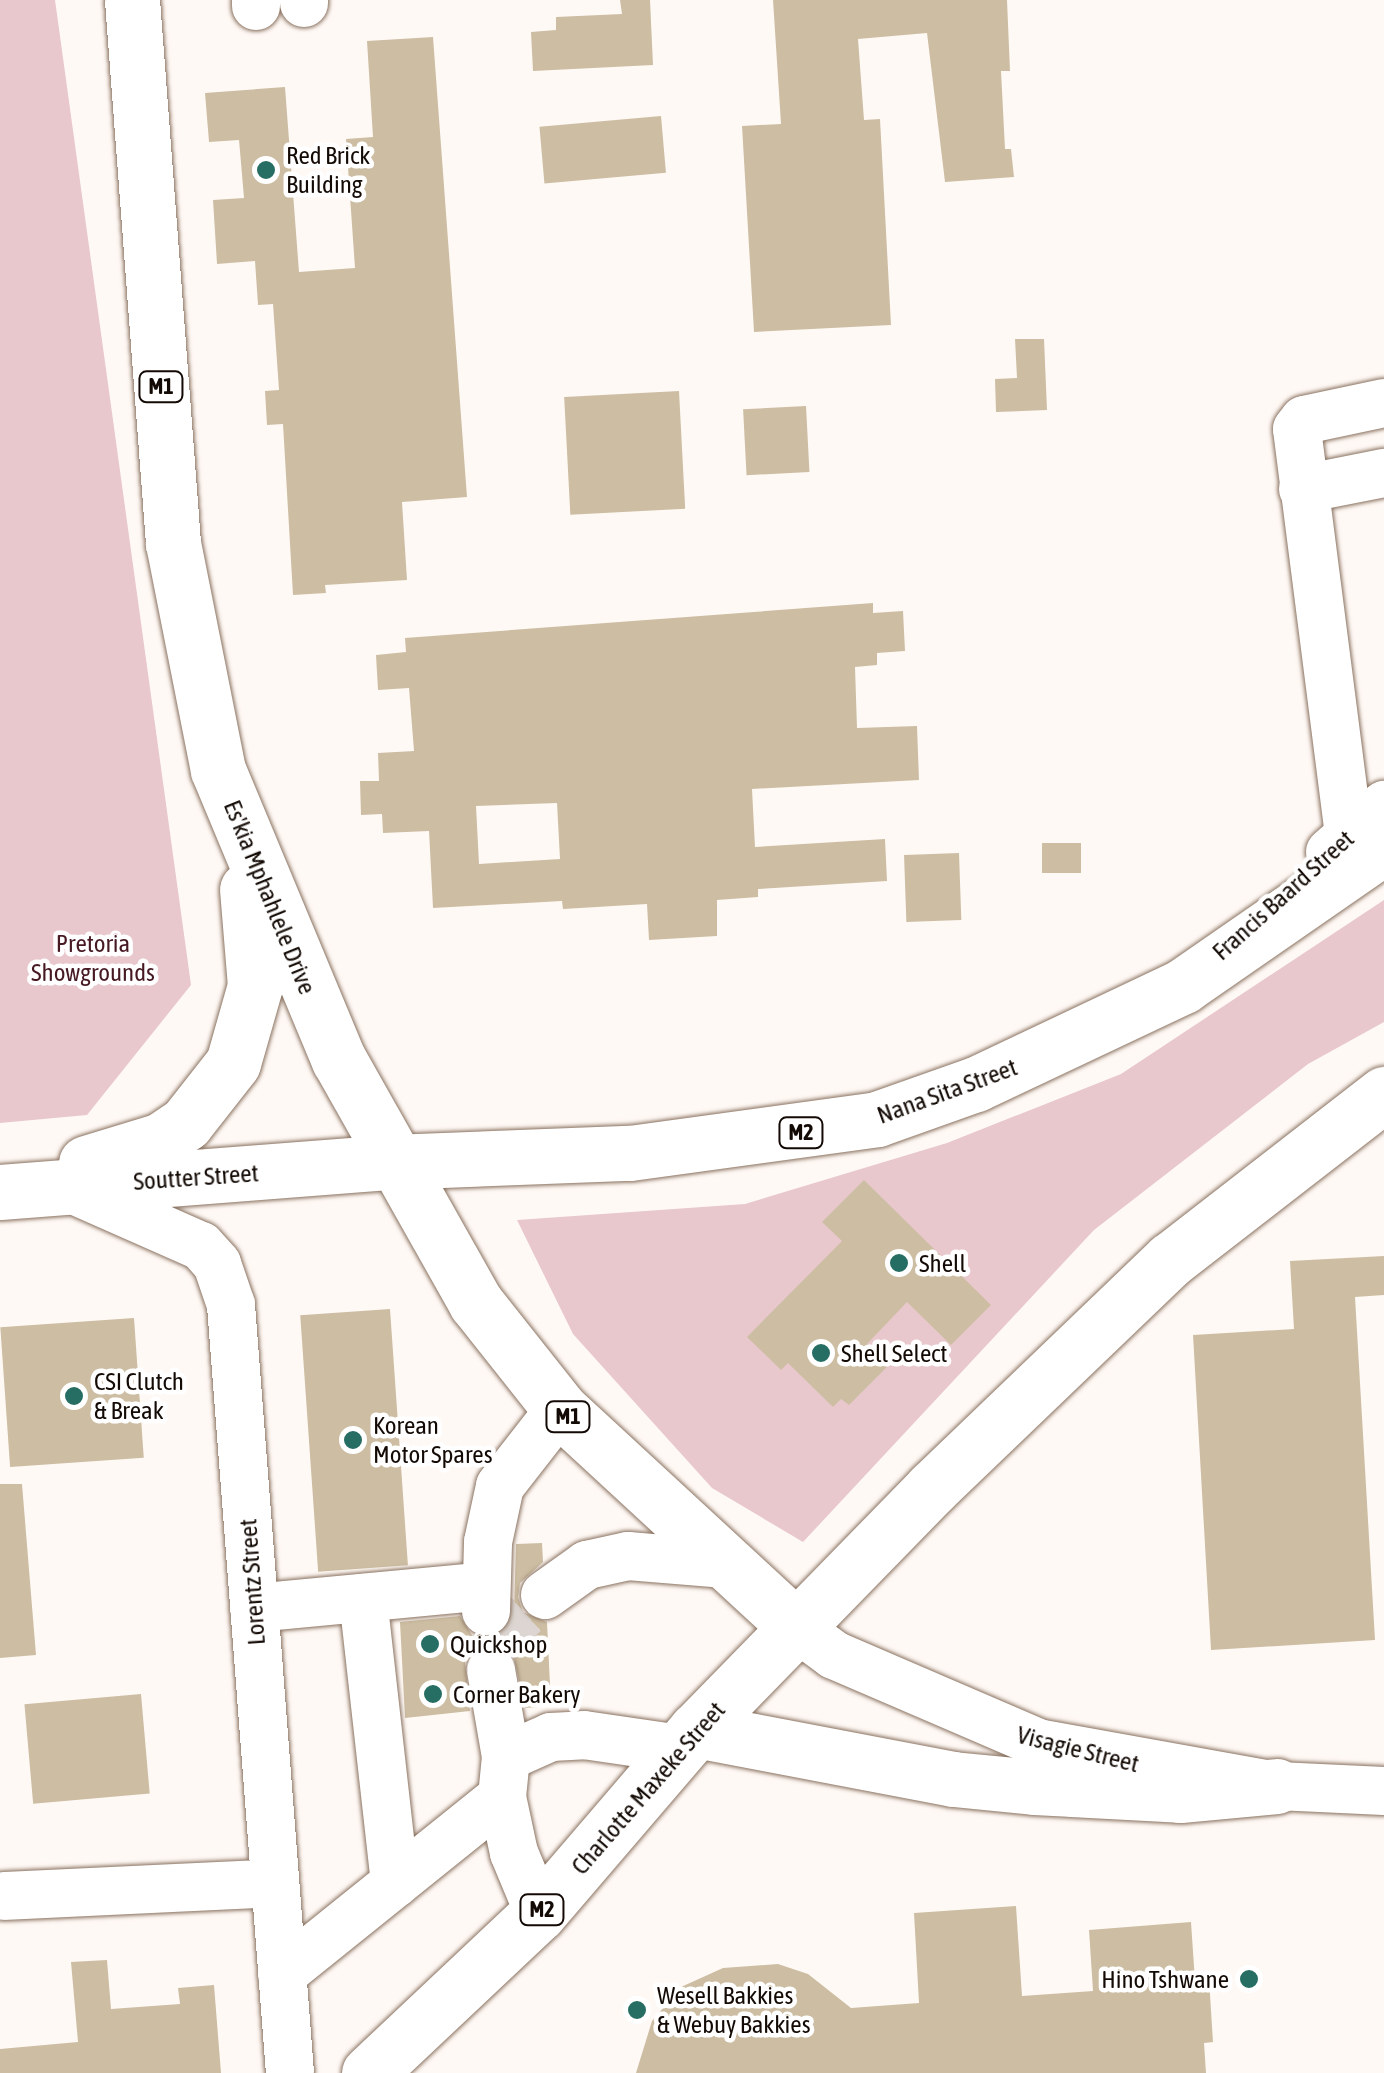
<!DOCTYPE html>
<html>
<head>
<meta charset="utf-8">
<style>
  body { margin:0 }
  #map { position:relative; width:1384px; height:2073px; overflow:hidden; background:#fff9f5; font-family:"Asap Condensed",sans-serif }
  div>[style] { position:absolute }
  .green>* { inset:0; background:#e8c8cc }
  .building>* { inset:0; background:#cdbea3; transform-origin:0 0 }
  .minor-tunnel>* { height:48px; margin-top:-24px; transform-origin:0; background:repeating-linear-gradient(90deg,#dcd5d1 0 48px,transparent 0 72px) }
  .roads { filter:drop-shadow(0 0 2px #8a7260) drop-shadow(0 0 2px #8a7260) }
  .minor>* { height:48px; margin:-24px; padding:0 24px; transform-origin:24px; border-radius:24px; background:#fff }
  .major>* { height:55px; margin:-27.5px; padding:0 27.5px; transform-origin:27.5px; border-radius:27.5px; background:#fff }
  .dots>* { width:28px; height:28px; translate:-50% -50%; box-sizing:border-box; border:5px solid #fff; border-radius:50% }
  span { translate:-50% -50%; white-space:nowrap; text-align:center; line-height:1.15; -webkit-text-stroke:9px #fff; paint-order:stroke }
  .shield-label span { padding:2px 8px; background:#fff; border:2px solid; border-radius:8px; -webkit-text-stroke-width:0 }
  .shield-label { font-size:22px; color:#130a05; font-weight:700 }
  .poi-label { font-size:25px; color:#130a05 }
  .left { translate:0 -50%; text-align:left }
  .right { translate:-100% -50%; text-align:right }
  .street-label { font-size:25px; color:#130a05 }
  .park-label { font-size:25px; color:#461923 }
</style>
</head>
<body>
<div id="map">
  <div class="green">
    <div style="clip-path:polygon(0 0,55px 0,191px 985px,87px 1115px,0 1123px)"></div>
    <div style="clip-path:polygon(1384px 900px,1384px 1022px,1308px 1064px,1094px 1230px,803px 1542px,712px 1488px,573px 1334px,517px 1220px,745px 1204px,947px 1143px,1121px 1074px)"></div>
  </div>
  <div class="building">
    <div style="clip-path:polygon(620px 0,650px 0,653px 65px,533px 71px,531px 32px,556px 30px,556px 17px,622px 14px)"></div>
    <div style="clip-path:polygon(773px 0,1007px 0,1010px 71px,1001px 71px,1005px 149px,1011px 149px,1014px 177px,945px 182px,927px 33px,858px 39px,864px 120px,880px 119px,891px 325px,754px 332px,742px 126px,781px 124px)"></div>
    <div style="clip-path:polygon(433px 37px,467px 497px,402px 502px,407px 580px,325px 585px,326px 593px,293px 595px,283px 424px,267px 425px,265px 391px,279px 390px,273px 304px,258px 305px,255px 261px,217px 264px,213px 200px,244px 198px,239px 140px,209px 142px,205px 93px,285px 87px,299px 272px,355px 268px,346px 139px,373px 137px,367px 41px)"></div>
    <div style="left:661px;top:116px;width:57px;height:122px;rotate:85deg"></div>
    <div style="clip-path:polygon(1015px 339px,1044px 339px,1047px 410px,996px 412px,995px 379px,1017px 378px)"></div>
    <div style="left:679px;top:391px;width:118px;height:115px;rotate:87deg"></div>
    <div style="left:806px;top:406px;width:66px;height:63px;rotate:87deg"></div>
    <div style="clip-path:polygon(evenodd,873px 603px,873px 613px,903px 611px,905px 651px,877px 653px,877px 665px,855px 667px,857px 728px,917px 726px,919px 780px,752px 789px,755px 847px,885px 839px,887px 881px,758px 889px,758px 897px,717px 900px,717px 936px,649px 940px,647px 904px,563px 909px,562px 901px,433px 908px,429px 831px,383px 833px,382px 814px,361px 815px,360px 781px,379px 781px,378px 753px,414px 751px,409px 688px,378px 690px,376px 655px,406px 652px,405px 638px,873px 603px,557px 803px,560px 859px,479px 864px,476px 806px,557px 803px)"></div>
    <div style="left:1042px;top:843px;width:39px;height:30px"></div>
    <div style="left:959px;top:853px;width:67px;height:55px;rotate:88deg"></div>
    <div style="clip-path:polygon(864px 1180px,991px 1305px,951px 1345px,907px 1302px,867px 1344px,889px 1365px,849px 1405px,841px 1399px,833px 1407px,788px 1363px,781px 1370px,747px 1337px,842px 1241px,822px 1222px)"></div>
    <div style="clip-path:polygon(1384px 1256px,1384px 1295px,1355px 1297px,1375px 1640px,1211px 1650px,1193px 1335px,1294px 1329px,1290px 1261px)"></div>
    <div style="left:390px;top:1309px;width:257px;height:90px;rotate:86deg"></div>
    <div style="left:134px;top:1318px;width:140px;height:134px;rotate:86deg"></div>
    <div style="clip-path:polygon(0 1484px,22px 1484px,36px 1655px,0 1658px)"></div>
    <div style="clip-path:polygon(542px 1543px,543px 1562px,520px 1583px,518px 1597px,523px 1612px,547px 1622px,551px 1706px,525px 1708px,513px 1653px,487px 1643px,465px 1661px,470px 1711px,405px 1718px,400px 1622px,460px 1616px,472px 1635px,500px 1635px,514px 1612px,516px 1544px)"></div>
    <div style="left:141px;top:1694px;width:100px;height:117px;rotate:85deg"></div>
    <div style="clip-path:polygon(1016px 1906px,1022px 1996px,1093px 1991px,1089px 1930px,1191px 1922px,1195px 1981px,1209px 1979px,1213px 2042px,1204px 2043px,1206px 2073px,636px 2073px,652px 2021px,681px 1987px,723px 1968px,778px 1964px,808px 1974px,851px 2008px,919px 2003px,914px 1913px)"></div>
    <div style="clip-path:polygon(107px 1960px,111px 2009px,180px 2004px,178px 1988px,214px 1985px,221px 2073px,0 2073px,0 2049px,78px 2042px,71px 1962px)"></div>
  </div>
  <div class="minor-tunnel">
    <div style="left:489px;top:1645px;width:75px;rotate:-41.8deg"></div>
  </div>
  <div class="roads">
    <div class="minor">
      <div style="left:256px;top:0;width:6px;rotate:90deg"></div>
      <div style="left:304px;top:0;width:3px;rotate:90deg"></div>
      <div style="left:1303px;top:489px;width:83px;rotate:-11.2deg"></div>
      <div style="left:1349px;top:835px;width:409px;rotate:-97.3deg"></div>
      <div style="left:1297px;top:429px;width:11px;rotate:-52deg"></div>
      <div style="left:1304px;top:420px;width:82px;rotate:-12deg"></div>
      <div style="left:1330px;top:852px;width:72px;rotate:-41deg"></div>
      <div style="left:67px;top:1187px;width:146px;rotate:23.8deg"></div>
      <div style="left:201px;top:1246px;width:24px;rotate:48deg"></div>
      <div style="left:217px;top:1264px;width:43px;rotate:71.1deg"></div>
      <div style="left:231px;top:1305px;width:770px;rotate:85.61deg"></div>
      <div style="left:545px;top:1595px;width:52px;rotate:-35.5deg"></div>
      <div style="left:587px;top:1565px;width:42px;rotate:-12.4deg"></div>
      <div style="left:628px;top:1556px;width:95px;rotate:4.8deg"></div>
      <div style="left:363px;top:1598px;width:287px;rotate:83.6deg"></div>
      <div style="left:254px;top:1608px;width:233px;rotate:-5.4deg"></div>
      <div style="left:486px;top:1611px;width:69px;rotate:-88.3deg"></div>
      <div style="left:488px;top:1542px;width:57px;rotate:-77.9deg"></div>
      <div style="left:500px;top:1486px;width:98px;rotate:-52.1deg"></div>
      <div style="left:796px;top:1627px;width:47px;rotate:36.4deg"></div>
      <div style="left:834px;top:1655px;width:222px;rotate:23.3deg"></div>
      <div style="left:1038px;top:1743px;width:243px;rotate:10.2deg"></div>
      <div style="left:1277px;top:1786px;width:107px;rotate:2.7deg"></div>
      <div style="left:491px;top:1670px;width:88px;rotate:80.2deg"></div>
      <div style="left:4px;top:1896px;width:271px;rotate:-2.7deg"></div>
      <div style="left:539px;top:1913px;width:65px;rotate:-112.6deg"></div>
      <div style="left:514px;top:1853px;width:57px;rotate:-102.1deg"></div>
      <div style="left:502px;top:1797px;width:40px;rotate:-84.3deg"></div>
      <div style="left:506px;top:1757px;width:49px;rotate:-24deg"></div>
      <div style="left:551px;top:1737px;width:33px;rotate:-3deg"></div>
      <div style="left:584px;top:1735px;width:97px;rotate:8.3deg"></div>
      <div style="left:282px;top:1974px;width:282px;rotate:-38.8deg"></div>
    </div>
    <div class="major">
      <div style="left:132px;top:0;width:545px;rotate:85.68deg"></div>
      <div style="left:173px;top:543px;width:231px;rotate:78.8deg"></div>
      <div style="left:218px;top:770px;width:314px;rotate:67.4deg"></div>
      <div style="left:339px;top:1060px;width:279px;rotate:60.6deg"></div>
      <div style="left:476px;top:1303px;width:135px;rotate:51.6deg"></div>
      <div style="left:560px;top:1409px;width:321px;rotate:42.7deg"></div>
      <div style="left:86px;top:1163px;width:78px;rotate:-17deg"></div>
      <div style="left:161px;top:1140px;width:30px;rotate:-34deg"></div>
      <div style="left:186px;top:1123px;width:76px;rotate:-51.9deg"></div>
      <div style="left:233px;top:1063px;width:80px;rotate:-74.1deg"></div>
      <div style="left:255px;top:986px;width:97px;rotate:-94.7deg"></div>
      <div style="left:0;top:1192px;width:392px;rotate:-4.4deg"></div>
      <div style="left:391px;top:1162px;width:239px;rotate:-2.2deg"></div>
      <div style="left:630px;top:1153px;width:249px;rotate:-7.8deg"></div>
      <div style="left:877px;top:1119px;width:105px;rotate:-19.5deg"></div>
      <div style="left:976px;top:1084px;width:229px;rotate:-25.3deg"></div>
      <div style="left:1183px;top:986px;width:244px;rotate:-34.7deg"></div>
      <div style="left:696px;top:1730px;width:262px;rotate:10.8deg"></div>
      <div style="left:953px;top:1779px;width:81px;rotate:5.6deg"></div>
      <div style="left:1034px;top:1787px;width:146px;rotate:3.1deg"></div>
      <div style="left:1180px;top:1795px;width:97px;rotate:-5.3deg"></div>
      <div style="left:369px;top:2073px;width:233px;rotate:-43.3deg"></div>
      <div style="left:539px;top:1913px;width:241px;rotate:-49.4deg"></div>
      <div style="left:696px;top:1730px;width:338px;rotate:-45.7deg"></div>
      <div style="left:932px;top:1488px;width:330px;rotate:-43.8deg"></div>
      <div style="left:1170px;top:1260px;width:271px;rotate:-37.8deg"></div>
    </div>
  </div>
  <div class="dots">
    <div style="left:266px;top:170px;background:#266d63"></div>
    <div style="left:899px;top:1263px;background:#266d63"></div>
    <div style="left:821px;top:1353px;background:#266d63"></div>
    <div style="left:74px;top:1396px;background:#266d63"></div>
    <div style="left:353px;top:1440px;background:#266d63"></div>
    <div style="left:430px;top:1644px;background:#266d63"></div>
    <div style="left:433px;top:1694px;background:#266d63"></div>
    <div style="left:1249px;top:1979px;background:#266d63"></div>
    <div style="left:637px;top:2010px;background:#266d63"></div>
  </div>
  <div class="shield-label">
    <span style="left:161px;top:387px">M1</span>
    <span style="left:801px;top:1133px">M2</span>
    <span style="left:568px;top:1417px">M1</span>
    <span style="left:542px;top:1910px">M2</span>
  </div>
  <div class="poi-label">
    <span class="left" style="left:286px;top:170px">Red Brick<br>Building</span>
    <span class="left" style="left:919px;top:1263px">Shell</span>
    <span class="left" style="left:841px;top:1353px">Shell Select</span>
    <span class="left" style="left:94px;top:1396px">CSI Clutch<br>&amp; Break</span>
    <span class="left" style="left:373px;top:1440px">Korean<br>Motor Spares</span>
    <span class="left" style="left:450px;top:1644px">Quickshop</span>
    <span class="left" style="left:453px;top:1694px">Corner Bakery</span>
    <span class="right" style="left:1229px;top:1979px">Hino Tshwane</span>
    <span class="left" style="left:657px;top:2010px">Wesell Bakkies<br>&amp; Webuy Bakkies</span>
  </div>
  <div class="street-label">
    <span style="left:1283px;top:895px;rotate:-42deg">Francis Baard Street</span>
    <span style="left:270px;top:897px;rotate:68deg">Es'kia Mphahlele Drive</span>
    <span style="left:947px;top:1091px;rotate:-20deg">Nana Sita Street</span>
    <span style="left:196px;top:1177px;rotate:-4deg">Soutter Street</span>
    <span style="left:252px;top:1582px;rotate:-94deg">Lorentz Street</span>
    <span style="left:1078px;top:1749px;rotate:14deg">Visagie Street</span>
    <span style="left:648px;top:1788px;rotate:-49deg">Charlotte Maxeke Street</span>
  </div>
  <div class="park-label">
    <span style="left:93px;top:958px">Pretoria<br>Showgrounds</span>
  </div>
</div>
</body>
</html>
